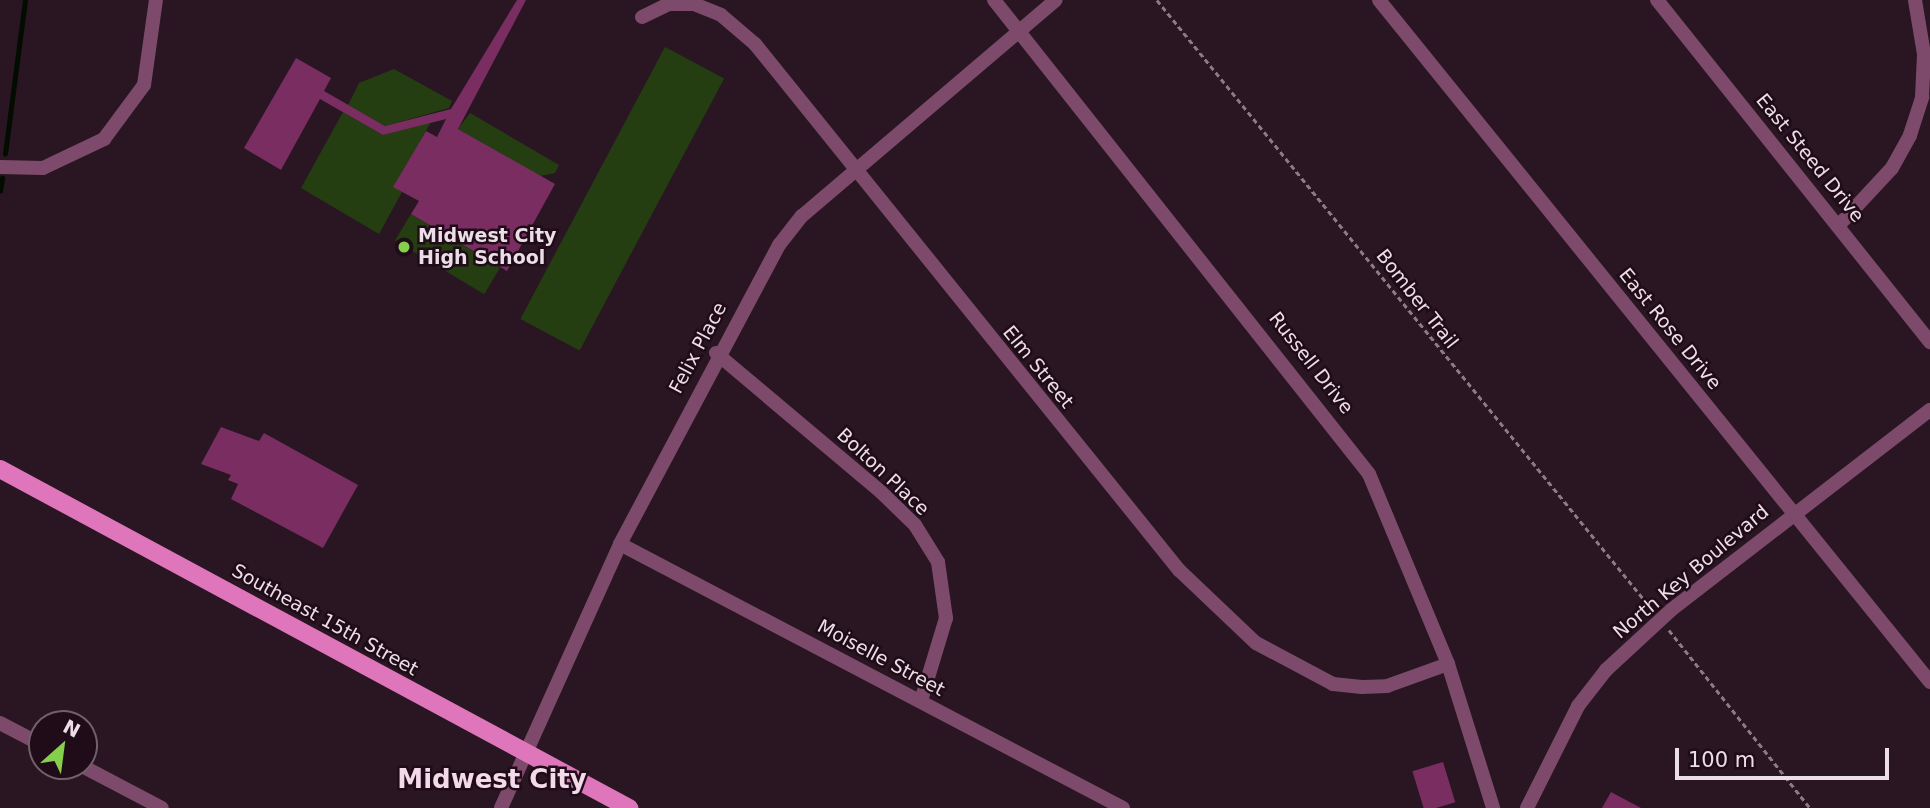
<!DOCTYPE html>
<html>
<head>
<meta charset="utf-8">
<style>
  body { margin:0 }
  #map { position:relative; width:1930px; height:808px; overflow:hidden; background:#291622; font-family:"DejaVu Sans",sans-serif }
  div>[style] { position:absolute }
  .green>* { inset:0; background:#243e11; transform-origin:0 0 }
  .stream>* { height:4.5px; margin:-2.25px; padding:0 2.25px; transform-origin:2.25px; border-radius:2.25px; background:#020d00 }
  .building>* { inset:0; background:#792d61; transform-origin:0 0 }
  .path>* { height:2.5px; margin-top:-1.25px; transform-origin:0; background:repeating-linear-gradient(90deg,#8b7b85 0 5px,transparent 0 8.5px) }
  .minor>* { height:14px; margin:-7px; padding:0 7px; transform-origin:7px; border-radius:7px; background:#7d4a6b }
  .major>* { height:18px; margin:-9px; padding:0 9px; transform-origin:9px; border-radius:9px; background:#df75ba }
  .dots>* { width:19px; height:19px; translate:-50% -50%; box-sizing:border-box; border:4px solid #1f0c18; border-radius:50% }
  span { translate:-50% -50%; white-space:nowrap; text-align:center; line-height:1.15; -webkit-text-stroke:5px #1f0c18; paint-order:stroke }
  .street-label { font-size:19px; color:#ecdee6 }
  .poi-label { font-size:19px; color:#ecdee6; font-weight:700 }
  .left { translate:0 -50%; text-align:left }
  .district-label { font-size:26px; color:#f4d9e9; font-weight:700 }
  .north { position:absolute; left:28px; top:710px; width:70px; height:70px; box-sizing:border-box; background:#1f0c18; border:2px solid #71606a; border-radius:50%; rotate:28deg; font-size:19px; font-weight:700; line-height:28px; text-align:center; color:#ecdee6 }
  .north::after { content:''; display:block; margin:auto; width:24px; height:32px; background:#85cf4c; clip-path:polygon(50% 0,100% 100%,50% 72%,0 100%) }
  .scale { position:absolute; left:1675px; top:748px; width:214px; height:32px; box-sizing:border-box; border:4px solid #ecdee6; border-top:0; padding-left:9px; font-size:21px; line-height:24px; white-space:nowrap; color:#ecdee6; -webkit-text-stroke:5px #1f0c18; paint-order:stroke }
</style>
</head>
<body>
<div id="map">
  <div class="green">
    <div style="left:665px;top:47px;width:67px;height:308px;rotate:28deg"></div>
    <div style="clip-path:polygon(394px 69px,452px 101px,449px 108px,385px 126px,348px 105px,359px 83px)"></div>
    <div style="clip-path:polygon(343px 112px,383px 135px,431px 122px,394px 186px,402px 192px,379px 234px,301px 188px)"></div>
    <div style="clip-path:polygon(470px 113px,559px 165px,555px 173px,540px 176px,458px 129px)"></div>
    <div style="left:411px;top:214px;width:104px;height:31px;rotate:31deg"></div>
  </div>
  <div class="stream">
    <div style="left:5px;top:154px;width:155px;rotate:-82.6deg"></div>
    <div style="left:0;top:191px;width:13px;rotate:-81deg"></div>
  </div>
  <div class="building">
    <div style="clip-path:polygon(517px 0,526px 0,458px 129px,555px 184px,507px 271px,411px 214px,419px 201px,393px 187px,426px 131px,437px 137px,446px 119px,383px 135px,320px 99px,281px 170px,244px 148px,296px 58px,331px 78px,324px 91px,385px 126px,451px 109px)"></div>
    <div style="clip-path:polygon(221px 427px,259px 441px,264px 433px,358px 485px,323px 548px,231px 499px,238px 484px,228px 480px,231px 475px,201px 464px)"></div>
    <div style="left:1443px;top:762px;width:42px;height:32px;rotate:73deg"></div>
    <div style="clip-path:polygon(1611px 792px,1641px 808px,1602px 808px)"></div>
  </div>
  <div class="path">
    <div style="left:1157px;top:0;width:783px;rotate:50.91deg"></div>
    <div style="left:1669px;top:630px;width:227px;rotate:51.6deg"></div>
  </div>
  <div class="minor">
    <div style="left:994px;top:0;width:604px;rotate:51.65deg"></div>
    <div style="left:1369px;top:474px;width:206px;rotate:67.4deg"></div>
    <div style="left:1448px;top:664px;width:151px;rotate:72.6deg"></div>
    <div style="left:1379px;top:0;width:877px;rotate:51.06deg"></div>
    <div style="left:1657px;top:0;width:438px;rotate:51.4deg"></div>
    <div style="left:642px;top:17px;width:30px;rotate:-26deg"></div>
    <div style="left:669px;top:4px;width:25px"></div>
    <div style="left:694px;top:4px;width:29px;rotate:22deg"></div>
    <div style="left:721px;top:15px;width:45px;rotate:40.5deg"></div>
    <div style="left:755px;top:44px;width:676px;rotate:51.13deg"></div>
    <div style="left:1179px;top:570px;width:106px;rotate:43.5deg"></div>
    <div style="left:1256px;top:643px;width:87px;rotate:28deg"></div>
    <div style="left:1333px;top:684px;width:29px;rotate:6deg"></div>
    <div style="left:1362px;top:687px;width:25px;rotate:-2deg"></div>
    <div style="left:1387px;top:686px;width:65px;rotate:-19.8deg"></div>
    <div style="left:0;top:167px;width:43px;rotate:1.3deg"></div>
    <div style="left:43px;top:168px;width:68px;rotate:-25.4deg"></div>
    <div style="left:104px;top:139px;width:67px;rotate:-53.5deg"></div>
    <div style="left:144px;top:85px;width:86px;rotate:-82deg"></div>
    <div style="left:1839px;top:225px;width:78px;rotate:-47.1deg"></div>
    <div style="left:1892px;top:168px;width:38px;rotate:-61deg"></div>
    <div style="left:1910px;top:135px;width:40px;rotate:-72deg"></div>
    <div style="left:1922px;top:97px;width:43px;rotate:-87.3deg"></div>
    <div style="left:1924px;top:54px;width:55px;rotate:-99.5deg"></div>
    <div style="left:716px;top:353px;width:216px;rotate:40.1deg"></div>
    <div style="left:881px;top:492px;width:47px;rotate:44.1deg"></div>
    <div style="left:915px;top:525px;width:44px;rotate:58.1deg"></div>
    <div style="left:938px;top:562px;width:57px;rotate:81.9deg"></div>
    <div style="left:946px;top:618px;width:87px;rotate:106.8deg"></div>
    <div style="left:620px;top:544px;width:568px;rotate:27.69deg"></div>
    <div style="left:0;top:723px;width:47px;rotate:27.6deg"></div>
    <div style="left:82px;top:766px;width:90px;rotate:27.7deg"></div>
    <div style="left:501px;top:808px;width:290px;rotate:-65.7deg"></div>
    <div style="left:620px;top:544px;width:339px;rotate:-62deg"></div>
    <div style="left:779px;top:245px;width:37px;rotate:-52deg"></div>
    <div style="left:802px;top:216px;width:333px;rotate:-40.4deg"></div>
    <div style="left:1527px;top:808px;width:114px;rotate:-63.4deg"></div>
    <div style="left:1578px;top:706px;width:46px;rotate:-52.1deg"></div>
    <div style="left:1606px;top:670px;width:88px;rotate:-42.7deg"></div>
    <div style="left:1671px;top:610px;width:327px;rotate:-37.7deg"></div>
  </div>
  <div class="major">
    <div style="left:0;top:469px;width:715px;rotate:28.32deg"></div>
  </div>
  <div class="dots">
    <div style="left:404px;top:247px;background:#85cf4c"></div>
  </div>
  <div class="street-label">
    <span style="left:1810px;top:158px;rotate:51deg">East Steed Drive</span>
    <span style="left:1417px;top:299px;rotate:52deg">Bomber Trail</span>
    <span style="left:1670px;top:329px;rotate:51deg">East Rose Drive</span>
    <span style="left:698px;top:348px;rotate:-62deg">Felix Place</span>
    <span style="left:1311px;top:363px;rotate:52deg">Russell Drive</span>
    <span style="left:1038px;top:367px;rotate:51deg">Elm Street</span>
    <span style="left:883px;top:472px;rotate:43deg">Bolton Place</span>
    <span style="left:1691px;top:572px;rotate:-40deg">North Key Boulevard</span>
    <span style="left:325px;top:620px;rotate:29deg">Southeast 15th Street</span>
    <span style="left:881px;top:658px;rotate:28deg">Moiselle Street</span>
  </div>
  <div class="poi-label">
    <span class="left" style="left:418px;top:247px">Midwest City<br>High School</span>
  </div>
  <div class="district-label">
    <span style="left:492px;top:780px">Midwest City</span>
  </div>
  <div class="north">N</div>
  <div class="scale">100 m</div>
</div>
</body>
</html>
